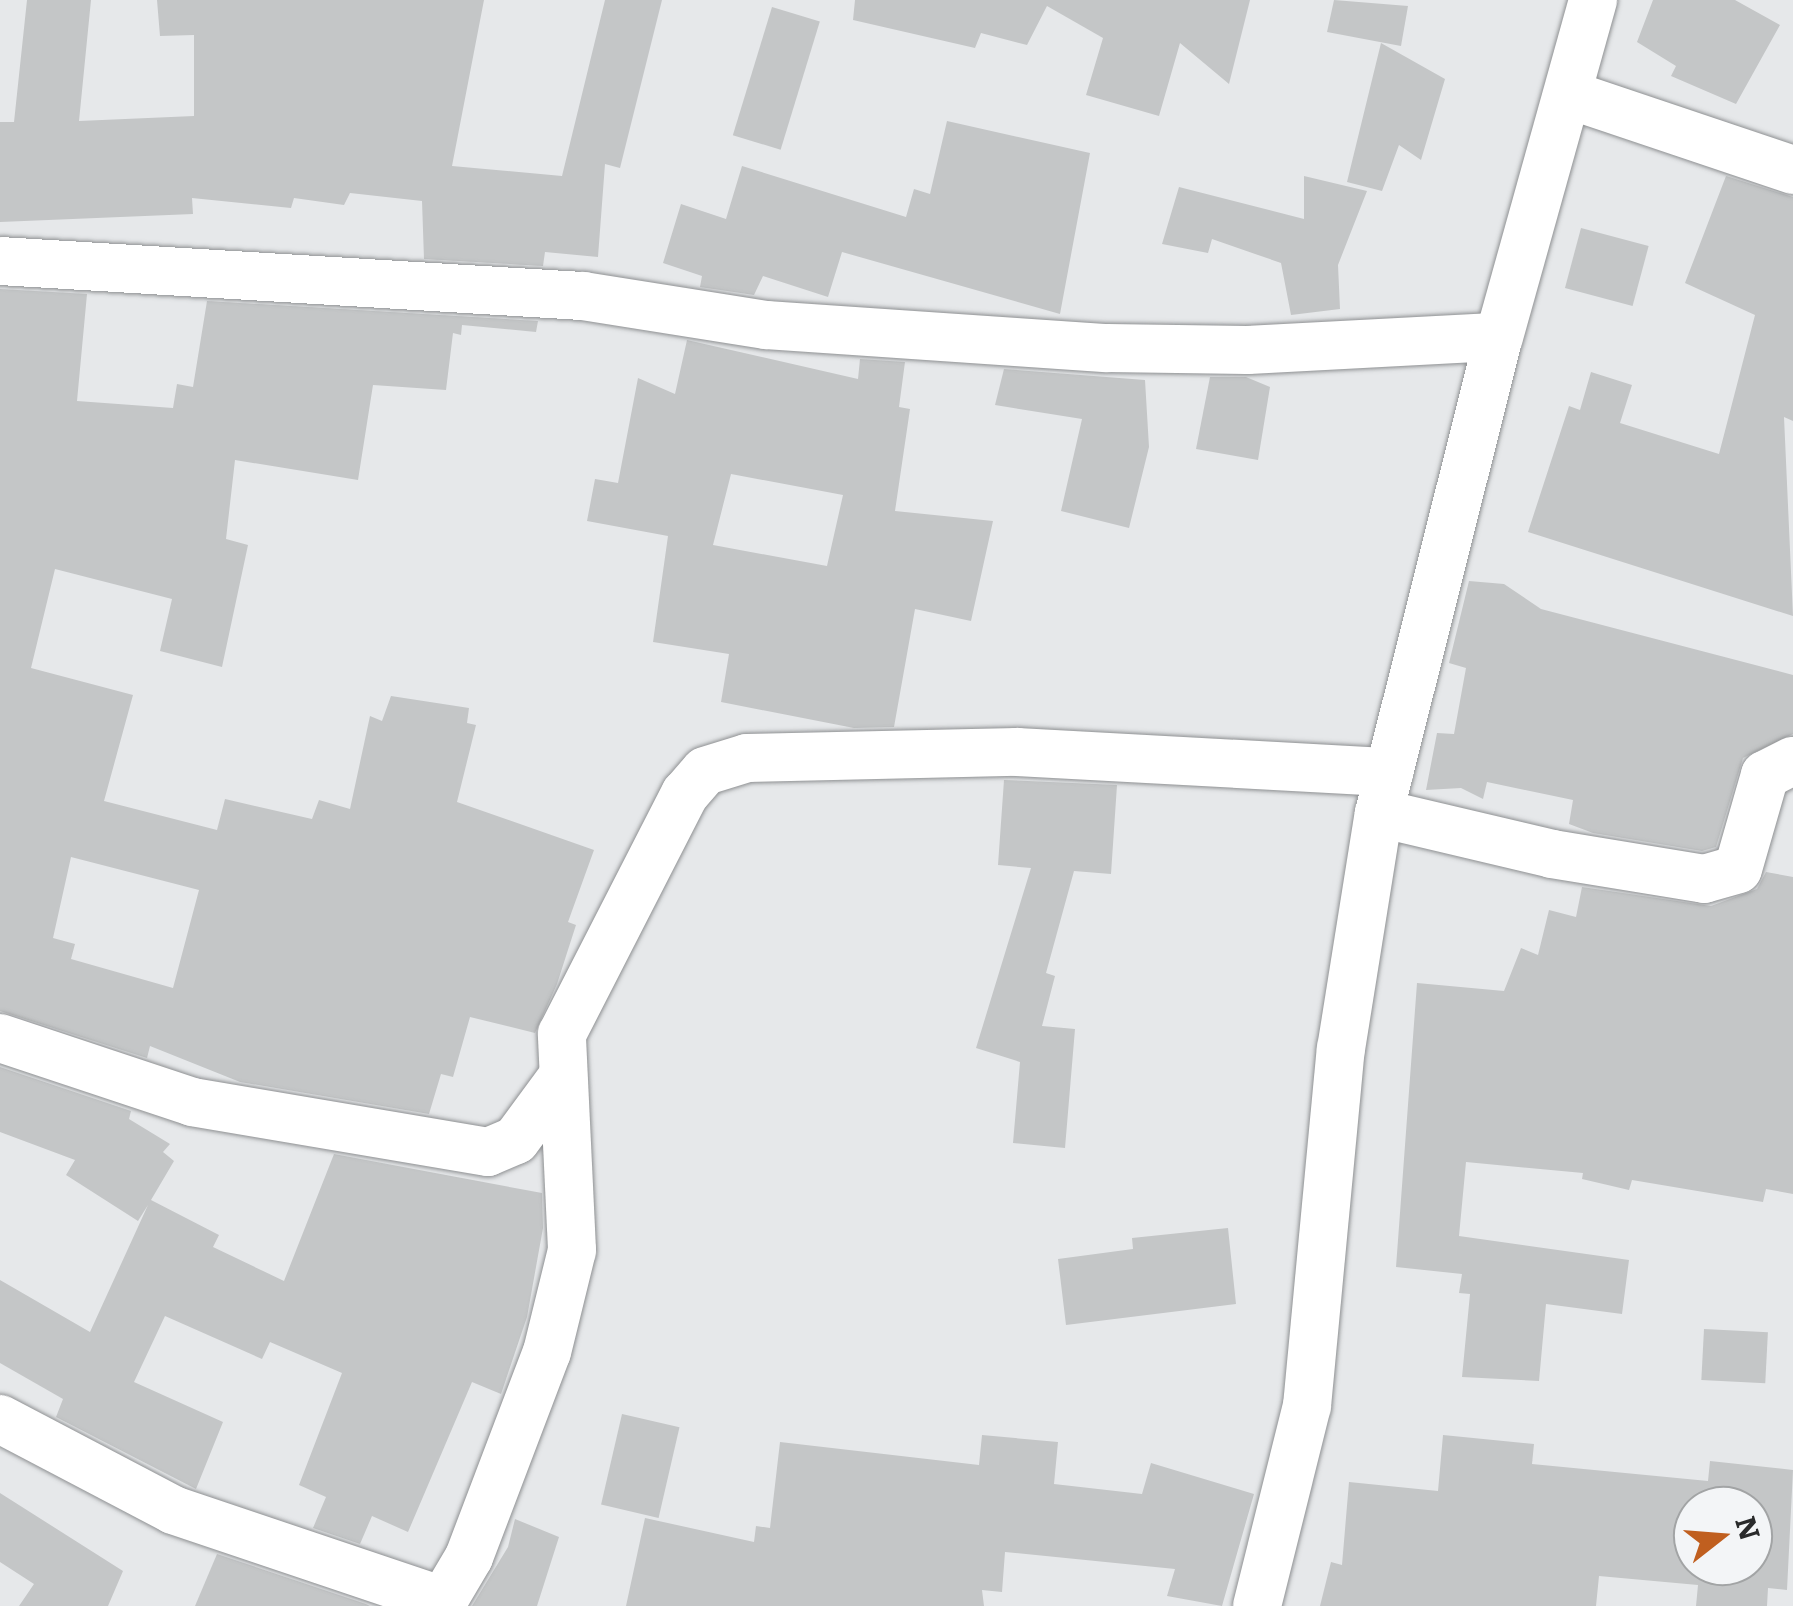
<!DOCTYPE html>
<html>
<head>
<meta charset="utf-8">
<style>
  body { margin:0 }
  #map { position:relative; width:1793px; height:1606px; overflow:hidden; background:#e6e8ea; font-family:Literata,serif }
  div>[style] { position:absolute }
  .building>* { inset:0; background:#c4c6c7; transform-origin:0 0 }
  .roads { filter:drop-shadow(0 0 2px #8e9092) drop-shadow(0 0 2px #8e9092) }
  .minor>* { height:48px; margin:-24px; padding:0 24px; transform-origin:24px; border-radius:24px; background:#fff }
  span { translate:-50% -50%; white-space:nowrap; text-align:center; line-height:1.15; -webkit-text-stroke:8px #f3f5f7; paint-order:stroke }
  .north { position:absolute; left:1673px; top:1486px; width:100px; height:100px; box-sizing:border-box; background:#f3f5f7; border:2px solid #a2a4a5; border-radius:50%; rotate:73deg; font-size:28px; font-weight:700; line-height:40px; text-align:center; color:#292a2b }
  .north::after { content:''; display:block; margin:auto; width:35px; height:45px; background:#c05f1f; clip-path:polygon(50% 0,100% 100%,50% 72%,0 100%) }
</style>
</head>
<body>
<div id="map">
  <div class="building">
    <div style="clip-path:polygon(27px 0,91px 0,79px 121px,194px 116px,194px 35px,160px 36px,157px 0,484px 0,452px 166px,562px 176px,605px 0,662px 0,620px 168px,605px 164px,598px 257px,545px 252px,543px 266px,424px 259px,422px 201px,350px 193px,344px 205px,294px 198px,291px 208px,192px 198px,193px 214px,0 222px,0 122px,14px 122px)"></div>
    <div style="clip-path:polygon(855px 0,1250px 0,1229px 84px,1180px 43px,1159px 116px,1086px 95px,1103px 38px,1047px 6px,1027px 45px,981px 33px,975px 48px,853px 20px)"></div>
    <div style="clip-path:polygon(1334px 0,1408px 6px,1401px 46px,1327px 32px)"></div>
    <div style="clip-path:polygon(1653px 0,1735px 0,1780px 25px,1736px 104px,1671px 76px,1676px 66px,1637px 42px)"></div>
    <div style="left:772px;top:7px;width:50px;height:134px;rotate:17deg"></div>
    <div style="clip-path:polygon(1381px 43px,1445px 79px,1421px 160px,1399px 145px,1382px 191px,1347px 182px)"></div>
    <div style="clip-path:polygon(947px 121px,1090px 153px,1060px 314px,842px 252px,828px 297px,763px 276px,754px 295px,700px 287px,702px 276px,663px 263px,681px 204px,726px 219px,742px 166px,906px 217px,914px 189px,930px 194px)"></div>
    <div style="clip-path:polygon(1304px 176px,1367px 191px,1338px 265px,1340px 309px,1291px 315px,1281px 263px,1212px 239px,1208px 253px,1162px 244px,1179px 187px,1304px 219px)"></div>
    <div style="clip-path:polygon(1726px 176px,1793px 197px,1793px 421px,1784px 417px,1793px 616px,1528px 532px,1569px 406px,1580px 410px,1591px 372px,1632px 385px,1620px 423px,1719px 454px,1755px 315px,1685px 283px)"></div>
    <div style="left:1581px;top:228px;width:70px;height:62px;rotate:15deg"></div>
    <div style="clip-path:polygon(evenodd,0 289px,87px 294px,77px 401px,173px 408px,177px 384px,193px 387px,207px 301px,538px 321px,536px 332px,462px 325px,461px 335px,453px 333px,446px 390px,373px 385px,358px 480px,235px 460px,226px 539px,248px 545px,222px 667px,160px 651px,172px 599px,55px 569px,31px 668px,133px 695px,104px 801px,217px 830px,225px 799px,312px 819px,319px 800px,350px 809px,370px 716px,382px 721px,391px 696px,469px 708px,467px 723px,476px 725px,457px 802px,594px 850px,568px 922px,576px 925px,557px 984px,535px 1033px,470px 1017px,453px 1077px,441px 1074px,429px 1114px,240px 1082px,150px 1046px,147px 1058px,0 1011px,0 289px,71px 857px,199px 890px,173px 988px,71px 959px,75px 944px,53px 938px,71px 857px)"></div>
    <div style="clip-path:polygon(evenodd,687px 340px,858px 379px,860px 359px,905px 362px,899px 407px,910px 409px,895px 511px,993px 521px,971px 621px,915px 609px,894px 727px,854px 728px,721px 702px,729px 654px,653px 642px,668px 536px,587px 521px,595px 479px,618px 483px,638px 378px,675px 394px,687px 340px,731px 474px,843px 495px,827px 566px,713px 545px,731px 474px)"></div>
    <div style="clip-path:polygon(1004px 369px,1145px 380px,1149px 447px,1129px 528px,1061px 511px,1082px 419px,995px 405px)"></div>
    <div style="clip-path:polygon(1210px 377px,1246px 377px,1270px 387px,1258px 460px,1196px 449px)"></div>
    <div style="clip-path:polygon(1469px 581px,1504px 584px,1541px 609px,1793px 675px,1793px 734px,1743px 758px,1716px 847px,1702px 851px,1593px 833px,1569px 824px,1573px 800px,1487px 782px,1483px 799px,1461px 788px,1426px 790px,1437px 733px,1454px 734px,1466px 668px,1449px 663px)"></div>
    <div style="clip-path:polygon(1004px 780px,1117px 785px,1111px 874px,1074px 871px,1046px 973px,1055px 976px,1042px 1026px,1075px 1029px,1065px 1148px,1013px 1143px,1020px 1062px,976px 1048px,1031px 868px,998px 865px)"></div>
    <div style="clip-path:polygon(1766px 872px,1793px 877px,1793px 1194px,1766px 1189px,1763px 1202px,1632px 1180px,1629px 1190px,1582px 1179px,1583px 1173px,1466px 1162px,1459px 1236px,1629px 1260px,1622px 1314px,1546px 1304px,1539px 1381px,1462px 1377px,1470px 1294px,1459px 1293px,1462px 1274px,1396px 1267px,1417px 983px,1504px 991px,1521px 948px,1538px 955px,1549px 910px,1576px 917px,1582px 887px,1711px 906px,1757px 889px)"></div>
    <div style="clip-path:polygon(0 1067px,131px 1111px,129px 1119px,170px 1144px,163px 1152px,174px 1161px,151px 1200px,219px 1235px,213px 1247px,284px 1281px,334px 1154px,542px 1193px,543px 1228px,527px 1317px,501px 1394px,472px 1382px,408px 1532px,372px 1516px,360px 1544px,313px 1528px,326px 1497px,299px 1485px,342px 1373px,270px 1342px,262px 1359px,165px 1316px,134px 1382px,223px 1422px,196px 1489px,56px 1417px,63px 1399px,0 1363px,0 1280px,90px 1332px,148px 1205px,138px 1221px,66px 1175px,75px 1160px,0 1132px)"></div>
    <div style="clip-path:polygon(1228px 1228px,1236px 1304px,1066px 1325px,1058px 1259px,1133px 1249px,1132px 1238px)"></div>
    <div style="left:1704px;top:1329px;width:64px;height:51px;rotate:3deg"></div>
    <div style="left:622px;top:1414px;width:59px;height:93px;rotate:13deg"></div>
    <div style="clip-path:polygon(982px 1435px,1058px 1442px,1054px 1484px,1142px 1494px,1151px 1463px,1254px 1494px,1222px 1606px,1167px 1596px,1175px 1569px,1005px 1552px,1002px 1592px,982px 1590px,984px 1606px,626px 1606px,645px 1518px,754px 1542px,756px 1526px,770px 1528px,780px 1442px,979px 1465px)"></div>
    <div style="clip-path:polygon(evenodd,1443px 1435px,1534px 1444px,1532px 1464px,1708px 1481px,1710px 1461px,1793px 1470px,1787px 1590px,1768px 1588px,1767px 1606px,1696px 1606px,1698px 1585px,1599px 1576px,1596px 1606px,1320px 1606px,1331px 1562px,1342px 1565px,1349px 1482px,1438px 1491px,1443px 1435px,1693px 1506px,1753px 1506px,1753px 1566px,1693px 1566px,1693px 1506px)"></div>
    <div style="clip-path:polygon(0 1493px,123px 1571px,108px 1606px,19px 1606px,34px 1584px,0 1562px)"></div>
    <div style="clip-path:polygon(515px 1519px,559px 1537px,537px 1606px,472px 1606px,508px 1547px)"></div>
    <div style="clip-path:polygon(217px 1554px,366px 1604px,370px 1606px,195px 1606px)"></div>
  </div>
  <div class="roads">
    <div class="minor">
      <div style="left:1570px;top:95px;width:235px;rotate:18.6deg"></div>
      <div style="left:0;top:261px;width:584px;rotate:3.44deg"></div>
      <div style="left:583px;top:296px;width:185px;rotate:9deg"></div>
      <div style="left:766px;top:325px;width:342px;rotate:3.9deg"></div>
      <div style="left:1107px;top:348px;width:140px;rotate:0.8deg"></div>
      <div style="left:1247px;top:350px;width:252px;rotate:-3deg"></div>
      <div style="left:1379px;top:813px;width:178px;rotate:13.3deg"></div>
      <div style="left:1552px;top:854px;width:154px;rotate:9.3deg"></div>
      <div style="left:1704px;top:879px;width:35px;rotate:-16deg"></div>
      <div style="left:1738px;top:869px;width:98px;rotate:-74deg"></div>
      <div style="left:1765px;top:775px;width:31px;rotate:-27deg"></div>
      <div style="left:0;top:1038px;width:202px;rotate:18.4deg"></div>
      <div style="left:192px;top:1102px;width:300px;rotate:9.6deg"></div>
      <div style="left:488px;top:1152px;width:30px;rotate:-23deg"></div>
      <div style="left:516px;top:1140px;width:74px;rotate:-53.7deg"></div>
      <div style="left:0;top:1419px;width:195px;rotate:27.7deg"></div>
      <div style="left:173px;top:1510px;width:285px;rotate:18.6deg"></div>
      <div style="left:443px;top:1601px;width:51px;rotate:-59.4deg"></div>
      <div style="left:469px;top:1557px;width:219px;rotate:-69.2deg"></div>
      <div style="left:547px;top:1352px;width:105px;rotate:-76.2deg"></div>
      <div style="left:572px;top:1250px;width:216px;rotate:-92.7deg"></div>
      <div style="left:562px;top:1034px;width:270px;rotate:-62.9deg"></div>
      <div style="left:685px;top:794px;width:30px;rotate:-49deg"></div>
      <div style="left:705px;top:771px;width:44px;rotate:-17.2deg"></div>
      <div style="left:747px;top:758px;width:270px;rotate:-1.3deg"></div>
      <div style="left:1017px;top:752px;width:373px;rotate:3.1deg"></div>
      <div style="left:1257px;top:1606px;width:206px;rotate:-76deg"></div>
      <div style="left:1307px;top:1406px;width:359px;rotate:-84.6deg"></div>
      <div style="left:1341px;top:1049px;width:239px;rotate:-80.9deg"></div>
      <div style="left:1379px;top:813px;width:491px;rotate:-75.9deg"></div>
      <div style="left:1499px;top:337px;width:350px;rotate:-74.4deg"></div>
    </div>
  </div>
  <div class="north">N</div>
</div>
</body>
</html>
